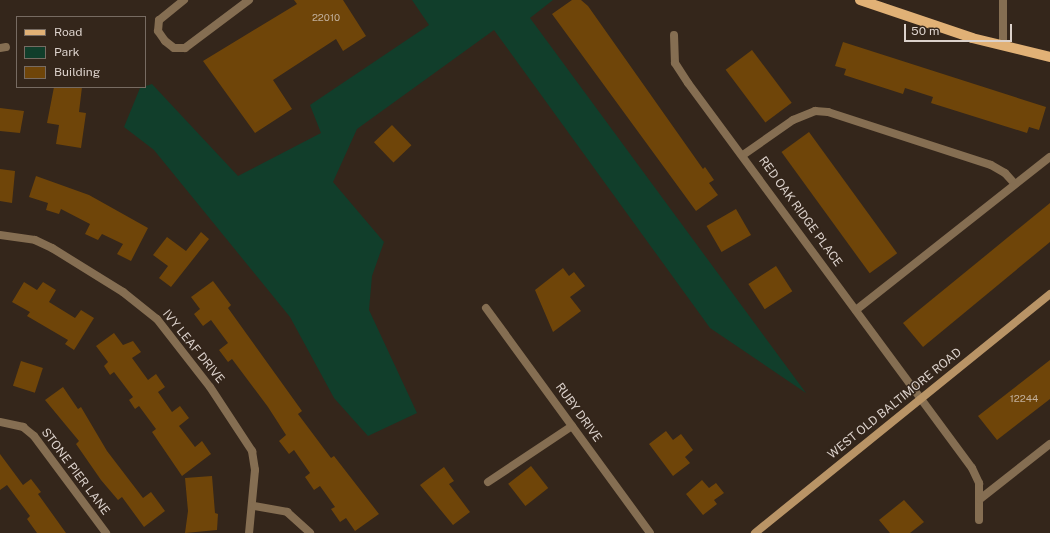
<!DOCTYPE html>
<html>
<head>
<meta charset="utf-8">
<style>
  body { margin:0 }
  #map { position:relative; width:1050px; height:533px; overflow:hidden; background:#34261b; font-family:"Public Sans",sans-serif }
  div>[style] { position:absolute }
  .green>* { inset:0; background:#113e2b }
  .building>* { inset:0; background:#6f4509; transform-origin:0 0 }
  .lane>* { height:8px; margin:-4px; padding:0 4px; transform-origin:4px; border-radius:4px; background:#856e52 }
  .street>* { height:8px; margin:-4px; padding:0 4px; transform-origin:4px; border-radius:4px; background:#856e52 }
  .secondary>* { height:8px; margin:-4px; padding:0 4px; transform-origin:4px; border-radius:4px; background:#b99466 }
  .primary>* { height:10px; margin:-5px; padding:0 5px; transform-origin:5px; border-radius:5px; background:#e1b176 }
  span { translate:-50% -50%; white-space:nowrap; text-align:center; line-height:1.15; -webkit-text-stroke:3px #34261b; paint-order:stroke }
  .number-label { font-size:10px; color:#c1af9b }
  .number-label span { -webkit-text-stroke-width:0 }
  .street-label { font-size:12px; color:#dcd2cc }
  .legend { position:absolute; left:16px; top:16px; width:130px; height:72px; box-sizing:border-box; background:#34261b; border:1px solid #776b62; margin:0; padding:5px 7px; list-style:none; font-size:12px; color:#dcd2cc }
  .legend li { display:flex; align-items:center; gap:8px; height:20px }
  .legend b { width:20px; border:1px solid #776b62 }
  .scale { position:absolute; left:904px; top:24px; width:108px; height:18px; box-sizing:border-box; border:2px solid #dcd2cc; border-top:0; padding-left:5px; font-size:12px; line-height:14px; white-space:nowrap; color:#dcd2cc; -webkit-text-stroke:3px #34261b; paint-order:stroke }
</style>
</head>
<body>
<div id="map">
  <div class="green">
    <div style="clip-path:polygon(412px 0,553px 0,530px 18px,806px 393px,710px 328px,494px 30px,357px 129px,333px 182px,384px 242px,372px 276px,369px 310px,417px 413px,368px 436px,334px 398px,290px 317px,154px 150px,124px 127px,140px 88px,152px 84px,238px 176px,321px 133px,310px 105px,429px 25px)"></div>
  </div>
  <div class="building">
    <div style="clip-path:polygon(294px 0,343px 0,366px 36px,343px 51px,336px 39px,273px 80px,292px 109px,255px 133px,203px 61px,297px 4px)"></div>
    <div style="clip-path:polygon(572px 0,581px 0,588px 6px,703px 169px,705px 167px,714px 180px,709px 183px,718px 195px,696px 211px,552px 14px)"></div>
    <div style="clip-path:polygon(843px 42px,1046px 107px,1039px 130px,1029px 127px,1027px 133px,931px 103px,933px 97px,905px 88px,903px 94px,844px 75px,846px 69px,835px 66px)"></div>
    <div style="left:752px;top:50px;width:66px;height:33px;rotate:53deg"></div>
    <div style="clip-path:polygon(54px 87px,82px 87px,79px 112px,86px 113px,81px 148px,56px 144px,59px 125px,47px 123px)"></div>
    <div style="clip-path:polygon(0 108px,24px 111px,20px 133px,0 131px)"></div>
    <div style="left:392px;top:125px;width:28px;height:25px;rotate:46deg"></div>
    <div style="left:809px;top:132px;width:150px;height:34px;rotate:54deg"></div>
    <div style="clip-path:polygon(0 169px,15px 171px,12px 203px,0 201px)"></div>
    <div style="clip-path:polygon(36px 176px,89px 195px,148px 228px,131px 261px,117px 254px,123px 244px,102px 234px,98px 240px,85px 234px,90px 224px,61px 209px,59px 214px,46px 210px,48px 203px,29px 197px)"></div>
    <div style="clip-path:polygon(1050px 203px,1050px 242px,923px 347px,903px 323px)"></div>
    <div style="left:736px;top:209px;width:30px;height:34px;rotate:60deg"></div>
    <div style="clip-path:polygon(201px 232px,209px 239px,171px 287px,159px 278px,168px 266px,153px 255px,167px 237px,186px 251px)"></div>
    <div style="left:776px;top:266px;width:30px;height:33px;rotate:57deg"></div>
    <div style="clip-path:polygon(563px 268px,569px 276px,574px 272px,585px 286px,570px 297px,581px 311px,553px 332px,535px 290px)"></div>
    <div style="clip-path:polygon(213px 281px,231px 305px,228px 308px,302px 411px,298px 414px,331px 458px,334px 456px,379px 514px,355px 531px,346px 518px,340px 522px,331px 509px,335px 507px,320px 486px,314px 490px,305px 477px,310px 473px,294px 450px,289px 454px,279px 441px,286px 435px,268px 407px,232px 359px,228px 362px,219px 350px,228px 343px,211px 320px,203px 326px,194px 314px,200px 309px,191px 297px)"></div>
    <div style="clip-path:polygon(24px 282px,37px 290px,43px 282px,56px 290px,49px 302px,75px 318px,81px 310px,94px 318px,74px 350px,65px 344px,68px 340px,27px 316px,30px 312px,12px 302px)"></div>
    <div style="clip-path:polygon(114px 333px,123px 345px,133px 341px,141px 352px,132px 358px,148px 380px,156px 374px,165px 387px,158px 392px,172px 412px,180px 406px,189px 418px,179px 426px,195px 447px,202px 441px,211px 454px,182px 476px,152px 432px,156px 429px,139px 406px,135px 409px,129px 400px,133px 397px,114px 372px,110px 375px,104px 366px,108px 362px,96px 346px)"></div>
    <div style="clip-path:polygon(1050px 360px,1050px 399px,997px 440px,978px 416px)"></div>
    <div style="left:21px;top:361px;width:23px;height:26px;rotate:18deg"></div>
    <div style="clip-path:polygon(63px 387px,78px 409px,81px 407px,107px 451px,143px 498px,151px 492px,165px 511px,144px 527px,122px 497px,118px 500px,101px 480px,76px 444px,79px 441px,45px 400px)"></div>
    <div style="clip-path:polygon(666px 431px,673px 440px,681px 434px,693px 450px,685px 457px,690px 463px,673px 476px,649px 444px)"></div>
    <div style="clip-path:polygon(0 454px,23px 485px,31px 479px,41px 492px,38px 494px,66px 533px,37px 533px,27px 519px,30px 516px,7px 485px,0 490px)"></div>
    <div style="left:531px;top:466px;width:28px;height:29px;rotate:52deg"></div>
    <div style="clip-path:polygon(444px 467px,454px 481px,449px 484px,470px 512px,453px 525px,420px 485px)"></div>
    <div style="clip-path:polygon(212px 476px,215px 513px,218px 514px,217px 530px,185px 533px,188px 511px,185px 478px)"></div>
    <div style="clip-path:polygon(702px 480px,709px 488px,716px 483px,724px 493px,714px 500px,717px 504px,703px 515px,686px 494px)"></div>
    <div style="clip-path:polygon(904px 500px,924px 522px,910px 533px,890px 533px,879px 520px)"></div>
  </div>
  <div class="lane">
    <div style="left:184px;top:0;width:32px;rotate:141deg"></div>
    <div style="left:159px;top:20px;width:11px;rotate:95deg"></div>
    <div style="left:158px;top:31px;width:12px;rotate:55deg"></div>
    <div style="left:165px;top:41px;width:11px;rotate:38deg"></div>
    <div style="left:174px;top:48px;width:11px"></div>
    <div style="left:185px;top:48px;width:80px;rotate:-36.9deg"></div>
    <div style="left:1003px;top:46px;width:46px;rotate:-90deg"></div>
    <div style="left:743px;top:155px;width:61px;rotate:-35deg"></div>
    <div style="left:793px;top:120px;width:24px;rotate:-22deg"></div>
    <div style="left:815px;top:111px;width:13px;rotate:4deg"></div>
    <div style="left:828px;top:112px;width:171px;rotate:18deg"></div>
    <div style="left:991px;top:165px;width:16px;rotate:30deg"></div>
    <div style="left:1005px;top:173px;width:15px;rotate:48deg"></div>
    <div style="left:856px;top:310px;width:247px;rotate:-38.3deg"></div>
    <div style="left:488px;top:482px;width:101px;rotate:-33.7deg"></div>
  </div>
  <div class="street">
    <div style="left:674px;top:35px;width:28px;rotate:88deg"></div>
    <div style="left:675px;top:63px;width:24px;rotate:57deg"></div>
    <div style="left:688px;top:83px;width:478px;rotate:53.6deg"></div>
    <div style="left:972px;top:468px;width:17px;rotate:65deg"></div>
    <div style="left:979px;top:483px;width:37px;rotate:90deg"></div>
    <div style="left:0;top:48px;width:6px;rotate:-9deg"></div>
    <div style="left:0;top:235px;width:35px;rotate:8deg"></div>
    <div style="left:35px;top:240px;width:19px;rotate:25deg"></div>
    <div style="left:52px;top:248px;width:84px;rotate:31.8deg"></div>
    <div style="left:123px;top:292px;width:43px;rotate:38.5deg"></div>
    <div style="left:157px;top:319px;width:86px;rotate:52.1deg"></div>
    <div style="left:210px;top:387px;width:77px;rotate:56.7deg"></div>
    <div style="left:252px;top:451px;width:19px;rotate:81deg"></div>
    <div style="left:255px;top:470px;width:63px;rotate:95.4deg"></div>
    <div style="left:486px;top:308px;width:278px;rotate:53.9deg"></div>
    <div style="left:0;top:422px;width:24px;rotate:12deg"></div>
    <div style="left:23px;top:427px;width:14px;rotate:39deg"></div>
    <div style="left:34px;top:436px;width:121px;rotate:53.4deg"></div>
    <div style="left:980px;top:499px;width:89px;rotate:-38.2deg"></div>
    <div style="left:254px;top:506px;width:34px;rotate:10deg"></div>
    <div style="left:287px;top:512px;width:31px;rotate:42deg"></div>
  </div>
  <div class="secondary">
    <div style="left:755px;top:533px;width:380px;rotate:-39deg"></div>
  </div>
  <div class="primary">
    <div style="left:860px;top:0;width:118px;rotate:18.7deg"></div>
    <div style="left:972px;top:38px;width:80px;rotate:13.7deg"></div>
  </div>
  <div class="number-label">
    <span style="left:326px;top:18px">22010</span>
    <span style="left:1024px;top:399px">12244</span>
  </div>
  <div class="street-label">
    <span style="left:800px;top:212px;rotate:54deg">RED OAK RIDGE PLACE</span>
    <span style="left:193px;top:347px;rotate:51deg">IVY LEAF DRIVE</span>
    <span style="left:895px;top:404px;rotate:-39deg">WEST OLD BALTIMORE ROAD</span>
    <span style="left:578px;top:413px;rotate:54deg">RUBY DRIVE</span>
    <span style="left:75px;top:472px;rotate:53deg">STONE PIER LANE</span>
  </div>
  <ul class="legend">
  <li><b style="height:5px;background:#e1b176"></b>Road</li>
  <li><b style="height:11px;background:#113e2b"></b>Park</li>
  <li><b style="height:11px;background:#6f4509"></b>Building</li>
  </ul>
  <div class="scale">50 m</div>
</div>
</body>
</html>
